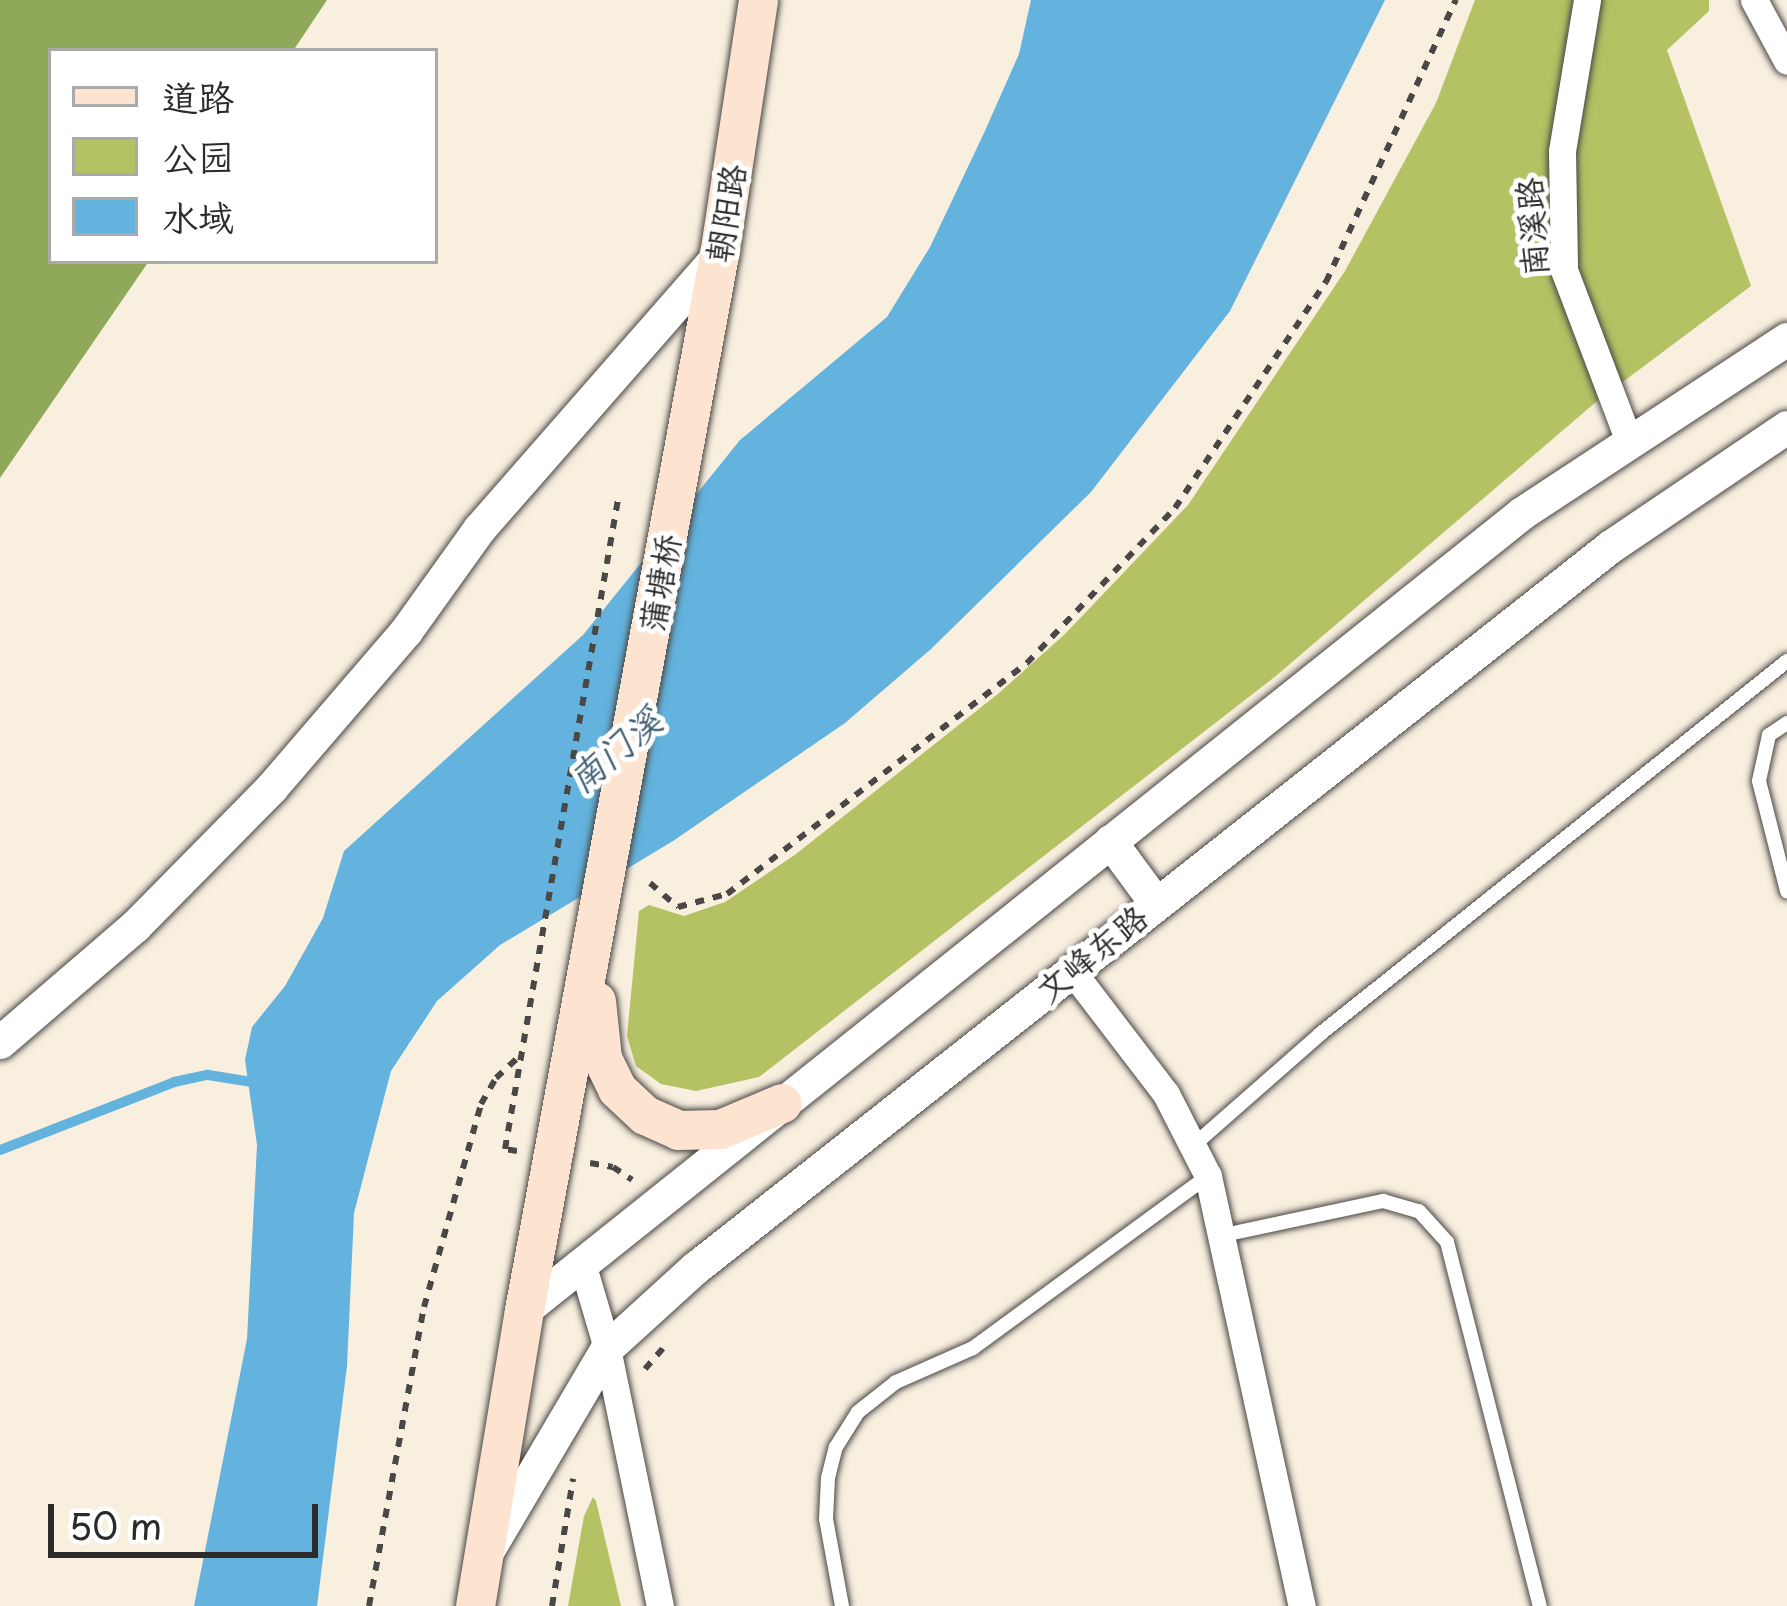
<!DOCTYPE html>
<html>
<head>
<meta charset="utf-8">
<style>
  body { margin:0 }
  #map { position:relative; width:1787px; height:1606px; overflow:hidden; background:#f8efdf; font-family:"Playpen Sans","LXGW WenKai TC",sans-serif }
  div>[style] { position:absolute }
  .green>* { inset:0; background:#b4c264 }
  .forest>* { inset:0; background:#8fa85a }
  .water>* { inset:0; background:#63b3de }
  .stream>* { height:10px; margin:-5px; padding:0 5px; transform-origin:5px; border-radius:5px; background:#63b3de }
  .path>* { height:6px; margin-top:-3px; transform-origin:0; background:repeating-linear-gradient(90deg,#4a4846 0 9px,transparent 0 18px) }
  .roads { filter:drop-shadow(0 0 3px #4a4846) drop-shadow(0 0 3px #4a4846) }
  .service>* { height:14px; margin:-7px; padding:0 7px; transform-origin:7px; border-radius:7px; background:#fff }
  .minor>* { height:27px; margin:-13.5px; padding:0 13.5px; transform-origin:13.5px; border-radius:13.5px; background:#fff }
  .tertiary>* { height:33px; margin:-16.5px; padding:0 16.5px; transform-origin:16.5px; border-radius:16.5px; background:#fff }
  .secondary>* { height:39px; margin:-19.5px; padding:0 19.5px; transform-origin:19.5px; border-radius:19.5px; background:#fde4d1 }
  span { translate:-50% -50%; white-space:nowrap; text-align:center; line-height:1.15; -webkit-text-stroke:10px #fff; paint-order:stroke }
  .street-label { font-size:33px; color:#2b2b2b }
  .water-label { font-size:36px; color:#416173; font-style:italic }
  .legend { position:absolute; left:48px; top:48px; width:390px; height:216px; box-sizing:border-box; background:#fff; border:3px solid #aaa; margin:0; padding:15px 21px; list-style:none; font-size:36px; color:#2b2b2b }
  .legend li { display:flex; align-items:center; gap:24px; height:60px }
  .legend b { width:60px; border:3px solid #aaa }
  .scale { position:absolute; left:48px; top:1504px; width:270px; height:54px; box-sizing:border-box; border:6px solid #2b2b2b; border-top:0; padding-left:15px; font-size:36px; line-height:42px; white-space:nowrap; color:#2b2b2b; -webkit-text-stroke:9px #fff; paint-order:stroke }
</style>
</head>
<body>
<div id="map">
  <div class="green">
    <div style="clip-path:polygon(1475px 0,1709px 0,1709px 11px,1667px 50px,1751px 286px,1596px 402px,1277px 675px,759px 1077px,696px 1091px,661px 1084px,636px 1066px,627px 1036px,639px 911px,649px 905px,684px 916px,725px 902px,796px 854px,999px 693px,1065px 634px,1188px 505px,1345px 271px,1436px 103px)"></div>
    <div style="clip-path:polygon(593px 1497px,596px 1501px,621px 1606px,568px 1606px,584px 1516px)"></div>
  </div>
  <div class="forest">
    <div style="clip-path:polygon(0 0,327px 0,293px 51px,51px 51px,51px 261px,149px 261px,0 478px)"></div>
  </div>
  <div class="water">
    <div style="clip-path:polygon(1031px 0,1385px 0,1230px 311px,1091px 492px,931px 649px,845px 723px,673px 841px,500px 945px,437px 1001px,391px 1071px,354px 1213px,347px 1366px,317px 1606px,194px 1606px,247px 1339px,257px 1145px,245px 1060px,252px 1027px,285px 986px,323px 918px,344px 851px,583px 635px,740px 440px,887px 317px,930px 247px,984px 133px,1019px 54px)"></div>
  </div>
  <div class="stream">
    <div style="left:0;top:1150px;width:187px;rotate:-21.3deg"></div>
    <div style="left:174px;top:1082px;width:35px;rotate:-12deg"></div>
    <div style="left:208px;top:1075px;width:51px;rotate:9.1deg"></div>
  </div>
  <div class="path">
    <div style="left:650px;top:883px;width:37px;rotate:41deg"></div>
    <div style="left:678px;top:907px;width:51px;rotate:-14.9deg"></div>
    <div style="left:727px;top:894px;width:379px;rotate:-37.6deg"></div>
    <div style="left:1027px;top:663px;width:214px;rotate:-46.3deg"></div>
    <div style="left:1175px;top:508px;width:272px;rotate:-56.3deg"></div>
    <div style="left:1326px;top:282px;width:311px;rotate:-65.3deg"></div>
    <div style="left:517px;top:1151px;width:12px;rotate:-171deg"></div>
    <div style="left:505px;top:1149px;width:665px;rotate:-80.13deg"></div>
    <div style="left:590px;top:1163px;width:23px;rotate:10deg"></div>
    <div style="left:613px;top:1167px;width:23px;rotate:34deg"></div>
    <div style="left:645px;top:1369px;width:35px;rotate:-49deg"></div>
    <div style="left:369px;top:1606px;width:304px;rotate:-79.6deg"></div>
    <div style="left:424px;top:1307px;width:211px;rotate:-74.3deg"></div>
    <div style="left:481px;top:1104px;width:30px;rotate:-60deg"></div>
    <div style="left:496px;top:1078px;width:34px;rotate:-43deg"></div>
    <div style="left:552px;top:1606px;width:129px;rotate:-80.6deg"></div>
  </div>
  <div class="roads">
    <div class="service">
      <div style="left:1787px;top:723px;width:22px;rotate:146deg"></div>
      <div style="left:1769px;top:735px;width:47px;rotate:102.3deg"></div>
      <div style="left:1759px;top:781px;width:114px;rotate:75.7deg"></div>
      <div style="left:1195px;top:1144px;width:167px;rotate:-41.3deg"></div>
      <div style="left:1320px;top:1034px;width:598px;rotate:-38.61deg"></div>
      <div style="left:1224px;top:1235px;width:163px;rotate:-12.1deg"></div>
      <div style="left:1383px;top:1201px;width:37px;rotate:16deg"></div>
      <div style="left:1419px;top:1211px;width:42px;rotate:47.9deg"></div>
      <div style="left:1447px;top:1242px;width:376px;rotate:75.7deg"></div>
      <div style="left:842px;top:1606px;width:88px;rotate:-100.4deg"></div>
      <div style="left:826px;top:1519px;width:41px;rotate:-87.2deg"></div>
      <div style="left:828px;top:1478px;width:32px;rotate:-76deg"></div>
      <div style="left:836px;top:1447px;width:41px;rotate:-57.8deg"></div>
      <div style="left:858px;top:1412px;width:48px;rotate:-38.3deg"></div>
      <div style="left:896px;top:1382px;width:84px;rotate:-23.8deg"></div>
      <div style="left:973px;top:1348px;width:291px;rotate:-36.2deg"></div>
    </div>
    <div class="minor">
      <div style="left:1587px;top:0;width:153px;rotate:99.4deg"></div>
      <div style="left:1562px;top:151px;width:119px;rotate:89deg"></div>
      <div style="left:1564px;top:270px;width:183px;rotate:69.2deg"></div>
      <div style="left:1754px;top:0;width:69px;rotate:61.6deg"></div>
      <div style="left:1072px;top:971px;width:155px;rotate:52.6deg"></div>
      <div style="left:1166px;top:1094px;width:92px;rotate:62.9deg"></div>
      <div style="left:1208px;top:1176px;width:440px;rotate:77.7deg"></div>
      <div style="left:582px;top:1263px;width:89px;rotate:73.6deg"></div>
      <div style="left:607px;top:1348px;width:263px;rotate:78.4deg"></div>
    </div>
    <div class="tertiary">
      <div style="left:1110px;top:841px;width:76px;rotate:53.6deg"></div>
      <div style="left:0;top:1042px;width:178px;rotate:-40.7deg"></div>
      <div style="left:135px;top:926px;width:194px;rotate:-45.4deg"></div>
      <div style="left:271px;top:788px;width:207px;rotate:-49.3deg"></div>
      <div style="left:406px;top:631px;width:125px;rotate:-54.4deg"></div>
      <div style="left:479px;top:529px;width:364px;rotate:-48.8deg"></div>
      <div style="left:524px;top:1310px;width:1277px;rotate:-38.61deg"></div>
      <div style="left:1522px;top:513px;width:317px;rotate:-33.3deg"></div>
      <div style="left:488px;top:1550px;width:234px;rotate:-59.5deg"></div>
      <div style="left:607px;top:1348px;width:119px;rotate:-42.3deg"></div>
      <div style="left:695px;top:1268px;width:1166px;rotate:-38.25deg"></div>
      <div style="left:1611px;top:546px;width:212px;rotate:-34.1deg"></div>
    </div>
    <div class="secondary">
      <div style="left:596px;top:1001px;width:57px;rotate:84deg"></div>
      <div style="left:602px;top:1058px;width:34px;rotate:64deg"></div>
      <div style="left:617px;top:1089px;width:38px;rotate:43deg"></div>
      <div style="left:645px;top:1115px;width:36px;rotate:24deg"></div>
      <div style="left:678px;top:1130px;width:42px;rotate:-1.4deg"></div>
      <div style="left:720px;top:1129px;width:67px;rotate:-22.8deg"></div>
      <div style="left:475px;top:1606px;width:300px;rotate:-80.6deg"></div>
      <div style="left:524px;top:1310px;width:1073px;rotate:-79.53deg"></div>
      <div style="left:719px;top:255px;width:258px;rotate:-81.3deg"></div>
    </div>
  </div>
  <div class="street-label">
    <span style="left:725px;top:213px;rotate:-81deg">朝阳路</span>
    <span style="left:1531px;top:227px;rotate:-94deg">南溪路</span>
    <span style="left:659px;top:583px;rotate:-80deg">蒲塘桥</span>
    <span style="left:1091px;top:953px;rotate:-39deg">文峰东路</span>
  </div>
  <div class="water-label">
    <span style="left:614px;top:749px;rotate:-40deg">南门溪</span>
  </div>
  <ul class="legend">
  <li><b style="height:15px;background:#fde4d1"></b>道路</li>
  <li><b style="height:33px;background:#b4c264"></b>公园</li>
  <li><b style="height:33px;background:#63b3de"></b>水域</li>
  </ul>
  <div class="scale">50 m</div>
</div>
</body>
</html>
